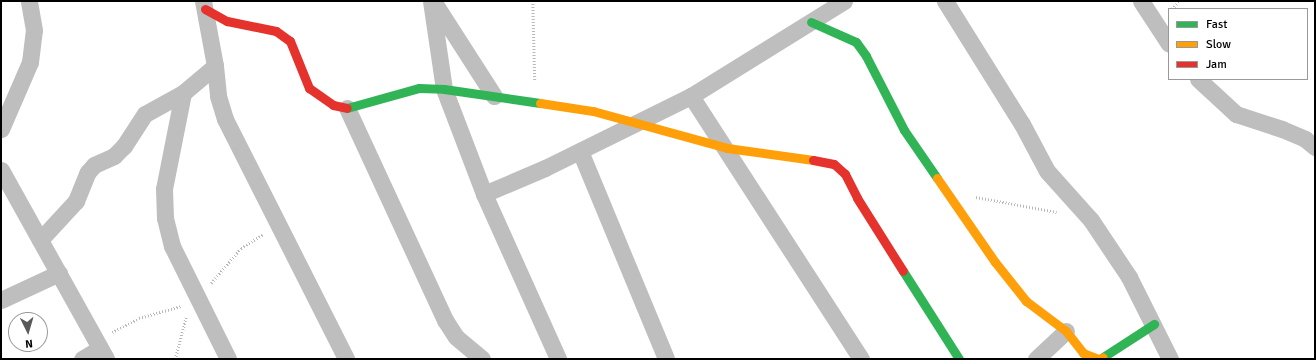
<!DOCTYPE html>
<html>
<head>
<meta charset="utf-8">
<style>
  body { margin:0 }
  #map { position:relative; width:1316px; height:360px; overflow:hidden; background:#fff; font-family:Signika,sans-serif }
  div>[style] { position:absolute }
  .path>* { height:2.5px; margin-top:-1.25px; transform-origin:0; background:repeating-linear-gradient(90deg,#b9b9b9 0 1px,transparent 0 3px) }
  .street>* { height:17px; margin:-8.5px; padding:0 8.5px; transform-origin:8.5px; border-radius:8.5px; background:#bebebe }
  .fast>* { height:9px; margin:-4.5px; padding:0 4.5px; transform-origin:4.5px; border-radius:4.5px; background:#30b455 }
  .slow>* { height:9px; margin:-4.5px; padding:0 4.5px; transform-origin:4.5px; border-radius:4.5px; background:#ff9f0a }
  .jam>* { height:9px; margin:-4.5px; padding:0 4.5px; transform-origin:4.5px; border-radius:4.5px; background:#e5322d }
  span { translate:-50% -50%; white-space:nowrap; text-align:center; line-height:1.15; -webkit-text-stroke:4px #fff; paint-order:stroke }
  .frame { position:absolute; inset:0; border:2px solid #000; pointer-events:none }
  .legend { position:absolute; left:1168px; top:8px; width:140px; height:72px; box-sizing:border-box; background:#fff; border:1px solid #999; margin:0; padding:5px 7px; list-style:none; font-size:12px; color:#000 }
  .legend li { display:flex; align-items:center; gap:8px; height:20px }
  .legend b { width:20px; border:1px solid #999 }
  .north { position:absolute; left:8px; top:312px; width:40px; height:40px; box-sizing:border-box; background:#fff; border:1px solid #999; border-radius:50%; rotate:175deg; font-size:11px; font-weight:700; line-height:16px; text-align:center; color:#000 }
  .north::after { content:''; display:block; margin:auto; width:14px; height:18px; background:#595959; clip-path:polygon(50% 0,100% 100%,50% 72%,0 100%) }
</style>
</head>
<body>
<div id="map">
  <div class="path">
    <div style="left:533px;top:1px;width:80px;rotate:88.6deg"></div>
    <div style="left:1172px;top:9px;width:11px;rotate:-49deg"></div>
    <div style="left:976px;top:197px;width:82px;rotate:10.5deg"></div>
    <div style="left:211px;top:283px;width:46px;rotate:-49.4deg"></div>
    <div style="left:241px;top:248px;width:26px;rotate:-32deg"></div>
    <div style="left:112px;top:332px;width:30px;rotate:-27deg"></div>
    <div style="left:139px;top:318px;width:44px;rotate:-15.9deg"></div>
    <div style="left:175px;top:359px;width:43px;rotate:-75.3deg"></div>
  </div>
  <div class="street">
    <div style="left:203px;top:1px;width:66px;rotate:79.5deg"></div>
    <div style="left:215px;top:66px;width:30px;rotate:84deg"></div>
    <div style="left:218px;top:96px;width:24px;rotate:73deg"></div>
    <div style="left:225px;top:119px;width:269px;rotate:63.2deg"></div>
    <div style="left:431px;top:1px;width:89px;rotate:81.6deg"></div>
    <div style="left:444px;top:89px;width:112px;rotate:69.1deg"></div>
    <div style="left:484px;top:194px;width:181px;rotate:65.8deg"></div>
    <div style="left:433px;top:1px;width:113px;rotate:57.3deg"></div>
    <div style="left:945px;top:1px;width:145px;rotate:58deg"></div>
    <div style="left:1022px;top:124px;width:53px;rotate:62deg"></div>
    <div style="left:1047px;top:171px;width:66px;rotate:48.1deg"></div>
    <div style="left:1091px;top:220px;width:69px;rotate:56.3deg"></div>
    <div style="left:1129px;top:277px;width:92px;rotate:63.4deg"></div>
    <div style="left:1141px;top:1px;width:51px;rotate:56.9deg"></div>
    <div style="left:1198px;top:79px;width:52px;rotate:42.6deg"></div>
    <div style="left:1236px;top:114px;width:48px;rotate:18.1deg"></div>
    <div style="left:1282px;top:129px;width:25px;rotate:23deg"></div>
    <div style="left:1305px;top:139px;width:13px;rotate:39deg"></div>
    <div style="left:183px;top:93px;width:98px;rotate:101.2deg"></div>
    <div style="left:164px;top:189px;width:29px;rotate:88deg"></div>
    <div style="left:165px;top:218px;width:29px;rotate:76deg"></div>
    <div style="left:172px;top:246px;width:126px;rotate:63.6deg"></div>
    <div style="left:691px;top:96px;width:313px;rotate:57.1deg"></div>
    <div style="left:347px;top:108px;width:234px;rotate:65.2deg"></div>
    <div style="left:445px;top:320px;width:20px;rotate:57deg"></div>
    <div style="left:456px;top:337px;width:34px;rotate:40deg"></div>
    <div style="left:1px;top:129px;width:73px;rotate:-66.6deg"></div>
    <div style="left:30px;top:62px;width:32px;rotate:-83deg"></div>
    <div style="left:34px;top:30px;width:29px;rotate:-100deg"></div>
    <div style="left:580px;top:151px;width:225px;rotate:67.5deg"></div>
    <div style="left:1px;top:170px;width:216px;rotate:60.9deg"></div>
    <div style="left:484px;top:194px;width:66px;rotate:-23.1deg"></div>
    <div style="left:545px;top:168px;width:163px;rotate:-26.3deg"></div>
    <div style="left:691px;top:96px;width:180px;rotate:-31.8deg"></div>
    <div style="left:40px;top:240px;width:53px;rotate:-47.3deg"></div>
    <div style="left:76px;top:201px;width:31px;rotate:-68deg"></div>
    <div style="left:88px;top:172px;width:9px;rotate:-49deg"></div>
    <div style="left:94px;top:165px;width:22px;rotate:-24deg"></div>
    <div style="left:114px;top:156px;width:14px;rotate:-45deg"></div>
    <div style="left:124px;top:146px;width:38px;rotate:-57deg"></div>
    <div style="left:145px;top:114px;width:43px;rotate:-28.9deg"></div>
    <div style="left:183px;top:93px;width:42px;rotate:-40.2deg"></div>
    <div style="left:1px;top:300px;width:64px;rotate:-25deg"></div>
    <div style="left:82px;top:359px;width:21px;rotate:-31deg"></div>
    <div style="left:1036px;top:359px;width:41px;rotate:-43deg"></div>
  </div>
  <div class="fast">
    <div style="left:811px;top:22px;width:49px;rotate:24deg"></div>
    <div style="left:856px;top:42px;width:17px;rotate:54deg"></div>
    <div style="left:866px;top:56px;width:83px;rotate:62.8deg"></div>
    <div style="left:904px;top:130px;width:58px;rotate:55.5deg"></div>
    <div style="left:347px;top:108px;width:75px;rotate:-15.5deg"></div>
    <div style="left:419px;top:88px;width:25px;rotate:2deg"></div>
    <div style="left:444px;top:89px;width:97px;rotate:8.3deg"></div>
    <div style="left:903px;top:271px;width:104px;rotate:57.5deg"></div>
    <div style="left:1103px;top:357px;width:61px;rotate:-32.9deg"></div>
  </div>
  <div class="slow">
    <div style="left:540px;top:103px;width:54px;rotate:8.6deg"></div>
    <div style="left:593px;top:111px;width:139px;rotate:15.4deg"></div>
    <div style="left:727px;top:148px;width:87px;rotate:7.9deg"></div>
    <div style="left:937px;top:178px;width:102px;rotate:55.4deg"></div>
    <div style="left:995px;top:262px;width:50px;rotate:51.5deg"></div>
    <div style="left:1026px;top:301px;width:50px;rotate:36.9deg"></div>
    <div style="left:1066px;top:331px;width:28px;rotate:52deg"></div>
    <div style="left:1083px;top:353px;width:17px;rotate:21deg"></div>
    <div style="left:1099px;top:359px;width:4px;rotate:-27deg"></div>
  </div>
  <div class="jam">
    <div style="left:205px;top:9px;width:25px;rotate:29deg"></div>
    <div style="left:227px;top:21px;width:50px;rotate:11.5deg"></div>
    <div style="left:276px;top:31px;width:17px;rotate:36deg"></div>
    <div style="left:290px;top:41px;width:51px;rotate:68deg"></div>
    <div style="left:309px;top:88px;width:29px;rotate:35deg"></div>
    <div style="left:333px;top:105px;width:14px;rotate:12deg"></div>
    <div style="left:813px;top:160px;width:21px;rotate:11deg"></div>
    <div style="left:834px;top:164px;width:15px;rotate:42deg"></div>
    <div style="left:845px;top:174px;width:27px;rotate:63deg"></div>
    <div style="left:857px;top:198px;width:86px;rotate:57.8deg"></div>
  </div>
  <div class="frame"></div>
  <ul class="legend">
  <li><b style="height:5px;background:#30b455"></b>Fast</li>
  <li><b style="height:5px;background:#ff9f0a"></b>Slow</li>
  <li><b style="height:5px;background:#e5322d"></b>Jam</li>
  </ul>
  <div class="north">N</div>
</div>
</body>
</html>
